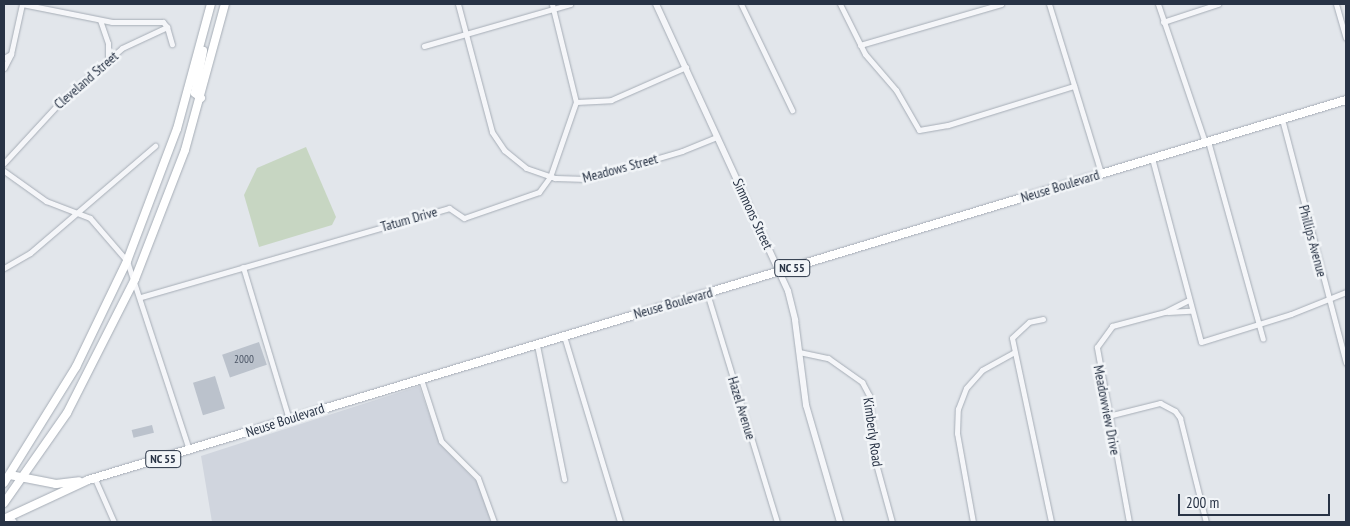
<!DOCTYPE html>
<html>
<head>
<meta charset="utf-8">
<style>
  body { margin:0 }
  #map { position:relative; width:1350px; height:526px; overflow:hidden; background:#e2e6eb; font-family:"PT Sans Narrow",sans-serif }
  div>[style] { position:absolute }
  .built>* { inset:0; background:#d0d5de }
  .green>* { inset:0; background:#c7d6c2 }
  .building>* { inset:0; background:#bbc2cc; transform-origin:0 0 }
  .roads { filter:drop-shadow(0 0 1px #a6adb6) drop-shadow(0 0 1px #a6adb6) }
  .minor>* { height:5px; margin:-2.5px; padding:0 2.5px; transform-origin:2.5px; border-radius:2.5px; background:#f5f6f9 }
  .tertiary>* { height:6px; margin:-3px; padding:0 3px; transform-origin:3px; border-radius:3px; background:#f5f6f9 }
  .primary>* { height:8px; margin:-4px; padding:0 4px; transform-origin:4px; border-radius:4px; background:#fff }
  span { translate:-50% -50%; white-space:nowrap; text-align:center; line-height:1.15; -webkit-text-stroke:5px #f2f5f8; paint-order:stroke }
  .number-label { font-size:11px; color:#4d5767 }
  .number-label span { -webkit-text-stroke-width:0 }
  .shield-label span { padding:1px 4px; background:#f2f5f8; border:1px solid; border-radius:4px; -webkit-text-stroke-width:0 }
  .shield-label { font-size:12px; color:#283345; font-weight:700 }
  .street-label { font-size:14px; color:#283345 }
  .frame { position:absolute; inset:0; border:5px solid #283345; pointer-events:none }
  .scale { position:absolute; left:1178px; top:494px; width:152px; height:22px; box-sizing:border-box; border:2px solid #283345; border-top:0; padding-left:6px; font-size:15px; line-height:18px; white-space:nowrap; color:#283345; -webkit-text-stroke:4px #f2f5f8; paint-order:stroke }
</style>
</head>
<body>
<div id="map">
  <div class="built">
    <div style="clip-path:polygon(419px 386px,440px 444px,478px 483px,491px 522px,212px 522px,201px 456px)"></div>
  </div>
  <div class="green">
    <div style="clip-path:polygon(306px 147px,336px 217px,332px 225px,259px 247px,244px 195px,257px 168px)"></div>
  </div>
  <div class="building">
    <div style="left:259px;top:342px;width:24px;height:39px;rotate:71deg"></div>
    <div style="left:215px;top:376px;width:34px;height:23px;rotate:73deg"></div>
    <div style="left:152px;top:425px;width:8px;height:21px;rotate:76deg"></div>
  </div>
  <div class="roads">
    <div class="minor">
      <div style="left:22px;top:4px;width:92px;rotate:11.3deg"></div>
      <div style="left:112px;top:22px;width:51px"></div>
      <div style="left:163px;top:22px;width:6px;rotate:51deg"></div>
      <div style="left:458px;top:4px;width:132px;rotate:75.1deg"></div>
      <div style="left:492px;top:132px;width:22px;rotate:56deg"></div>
      <div style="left:504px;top:150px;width:28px;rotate:39deg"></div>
      <div style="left:526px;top:168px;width:31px;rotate:19deg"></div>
      <div style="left:555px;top:178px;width:32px;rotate:2deg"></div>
      <div style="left:587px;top:179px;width:99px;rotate:-16.4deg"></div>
      <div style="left:682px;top:151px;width:37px;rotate:-22deg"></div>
      <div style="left:741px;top:4px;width:118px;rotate:64.3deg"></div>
      <div style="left:840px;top:4px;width:56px;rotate:63.4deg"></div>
      <div style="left:865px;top:54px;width:48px;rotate:49.3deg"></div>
      <div style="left:896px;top:90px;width:46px;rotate:60.1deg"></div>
      <div style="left:919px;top:130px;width:29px;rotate:-10deg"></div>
      <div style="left:948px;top:125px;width:132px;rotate:-17.2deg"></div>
      <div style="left:1049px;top:4px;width:177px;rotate:72.9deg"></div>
      <div style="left:1158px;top:4px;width:146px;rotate:71.2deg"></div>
      <div style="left:1336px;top:4px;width:35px;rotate:74deg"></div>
      <div style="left:100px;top:20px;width:24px;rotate:71deg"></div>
      <div style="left:108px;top:43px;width:17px;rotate:90deg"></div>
      <div style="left:1163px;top:22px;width:58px;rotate:-18.1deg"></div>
      <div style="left:167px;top:27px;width:18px;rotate:74deg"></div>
      <div style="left:860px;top:45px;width:147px;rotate:-16.2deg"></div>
      <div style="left:424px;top:46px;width:152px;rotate:-16deg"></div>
      <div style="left:4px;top:58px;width:8px;rotate:-30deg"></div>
      <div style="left:4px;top:68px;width:16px;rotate:-63deg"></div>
      <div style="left:11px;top:54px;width:51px;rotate:-77.6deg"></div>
      <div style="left:576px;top:102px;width:35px;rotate:-3deg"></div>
      <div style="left:611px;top:100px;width:82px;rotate:-23.7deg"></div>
      <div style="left:1282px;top:119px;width:252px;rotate:75.3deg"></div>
      <div style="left:1208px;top:141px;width:205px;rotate:74.5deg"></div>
      <div style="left:1152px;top:158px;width:190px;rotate:75.1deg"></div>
      <div style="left:1201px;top:342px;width:94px;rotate:-17.3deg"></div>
      <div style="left:1291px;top:314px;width:59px;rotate:-21.8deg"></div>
      <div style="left:4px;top:163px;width:86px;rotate:-47.4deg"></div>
      <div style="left:62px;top:100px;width:79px;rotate:-40.9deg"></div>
      <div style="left:122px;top:48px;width:50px;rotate:-25deg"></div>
      <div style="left:4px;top:171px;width:52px;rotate:35.5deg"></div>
      <div style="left:46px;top:201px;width:47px;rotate:21.1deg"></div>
      <div style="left:90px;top:218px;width:57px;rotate:49.3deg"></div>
      <div style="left:127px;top:261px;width:199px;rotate:71.8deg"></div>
      <div style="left:243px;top:267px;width:159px;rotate:73.2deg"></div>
      <div style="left:4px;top:268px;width:30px;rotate:-30deg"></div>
      <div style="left:30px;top:253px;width:165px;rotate:-40.6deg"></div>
      <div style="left:707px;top:293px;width:239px;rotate:73deg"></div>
      <div style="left:141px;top:297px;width:321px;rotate:-16.1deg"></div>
      <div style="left:449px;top:208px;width:18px;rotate:34deg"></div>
      <div style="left:464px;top:218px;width:79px;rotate:-19.1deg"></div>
      <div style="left:539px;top:192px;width:19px;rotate:-54deg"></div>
      <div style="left:550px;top:177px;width:79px;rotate:-70.9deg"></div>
      <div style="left:576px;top:102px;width:101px;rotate:-103.8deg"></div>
      <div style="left:1168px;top:312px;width:22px;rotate:-3deg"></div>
      <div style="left:1043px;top:319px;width:14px;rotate:168deg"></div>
      <div style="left:1029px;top:322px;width:23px;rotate:137deg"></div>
      <div style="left:1012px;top:338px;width:188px;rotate:78deg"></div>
      <div style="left:564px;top:336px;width:194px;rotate:73.2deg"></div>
      <div style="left:537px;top:345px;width:137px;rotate:78.6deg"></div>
      <div style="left:799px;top:352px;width:30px;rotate:12deg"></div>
      <div style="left:828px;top:358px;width:42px;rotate:35.2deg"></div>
      <div style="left:862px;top:382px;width:15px;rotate:62deg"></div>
      <div style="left:869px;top:395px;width:65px;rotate:84.7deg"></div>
      <div style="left:875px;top:460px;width:64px;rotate:74.7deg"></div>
      <div style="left:421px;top:379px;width:65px;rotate:72.1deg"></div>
      <div style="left:441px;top:441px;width:52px;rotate:45deg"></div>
      <div style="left:478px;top:478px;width:47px;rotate:70deg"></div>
      <div style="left:1108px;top:416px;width:54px;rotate:-14deg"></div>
      <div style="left:1160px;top:403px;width:17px;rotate:28deg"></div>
      <div style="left:1175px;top:411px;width:9px;rotate:54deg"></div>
      <div style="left:1180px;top:418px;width:107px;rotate:76deg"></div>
      <div style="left:95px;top:479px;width:47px;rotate:66.2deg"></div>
      <div style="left:9px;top:515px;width:9px;rotate:54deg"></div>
      <div style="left:973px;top:522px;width:90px;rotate:-100.2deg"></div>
      <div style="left:957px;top:433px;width:24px;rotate:-88deg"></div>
      <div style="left:958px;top:409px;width:22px;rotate:-69deg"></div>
      <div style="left:966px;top:388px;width:24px;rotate:-48deg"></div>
      <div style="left:982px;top:370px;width:37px;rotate:-29deg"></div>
      <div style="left:1129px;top:522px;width:178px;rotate:-100.4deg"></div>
      <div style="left:1097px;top:347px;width:26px;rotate:-54deg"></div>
      <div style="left:1112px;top:326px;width:55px;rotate:-14.8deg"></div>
      <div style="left:1165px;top:312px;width:25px;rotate:-27deg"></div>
    </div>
    <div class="tertiary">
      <div style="left:656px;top:4px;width:316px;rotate:65.3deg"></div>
      <div style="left:788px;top:291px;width:30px;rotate:76deg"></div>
      <div style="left:795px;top:320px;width:86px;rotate:82.6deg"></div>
      <div style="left:806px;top:405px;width:122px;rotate:73.8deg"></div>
    </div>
    <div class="primary">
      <div style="left:201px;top:98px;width:8px;rotate:-140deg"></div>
      <div style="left:195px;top:93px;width:43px;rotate:-79.2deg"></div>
      <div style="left:10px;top:475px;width:47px;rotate:11.1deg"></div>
      <div style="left:56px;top:484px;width:23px;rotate:-7deg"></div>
      <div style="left:4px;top:483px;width:137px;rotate:-58.2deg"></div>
      <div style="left:76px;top:367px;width:118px;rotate:-64.3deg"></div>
      <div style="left:127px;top:261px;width:141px;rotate:-69.3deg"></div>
      <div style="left:177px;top:129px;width:130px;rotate:-74.8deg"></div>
      <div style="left:4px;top:503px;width:110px;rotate:-55deg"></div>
      <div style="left:67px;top:413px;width:150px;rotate:-63.1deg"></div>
      <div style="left:135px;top:279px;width:138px;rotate:-68.8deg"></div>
      <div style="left:185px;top:150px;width:151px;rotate:-74.7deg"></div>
      <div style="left:4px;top:519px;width:93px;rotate:-24.9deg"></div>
      <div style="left:88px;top:480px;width:1314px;rotate:-16.81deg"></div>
    </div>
  </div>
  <div class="number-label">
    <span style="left:244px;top:359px">2000</span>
  </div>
  <div class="shield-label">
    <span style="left:792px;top:268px">NC 55</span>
    <span style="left:163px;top:459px">NC 55</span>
  </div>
  <div class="street-label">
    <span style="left:86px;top:80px;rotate:-41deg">Cleveland Street</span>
    <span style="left:620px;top:168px;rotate:-15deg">Meadows Street</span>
    <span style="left:1060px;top:186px;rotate:-17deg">Neuse Boulevard</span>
    <span style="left:753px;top:214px;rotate:65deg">Simmons Street</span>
    <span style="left:409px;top:219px;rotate:-16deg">Tatum Drive</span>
    <span style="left:1313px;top:241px;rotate:75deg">Phillips Avenue</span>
    <span style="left:673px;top:303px;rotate:-16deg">Neuse Boulevard</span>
    <span style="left:742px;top:408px;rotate:73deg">Hazel Avenue</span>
    <span style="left:1107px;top:410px;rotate:79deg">Meadowview Drive</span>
    <span style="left:285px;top:420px;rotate:-18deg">Neuse Boulevard</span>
    <span style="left:873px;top:432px;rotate:82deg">Kimberly Road</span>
  </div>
  <div class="frame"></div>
  <div class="scale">200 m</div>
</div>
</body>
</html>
